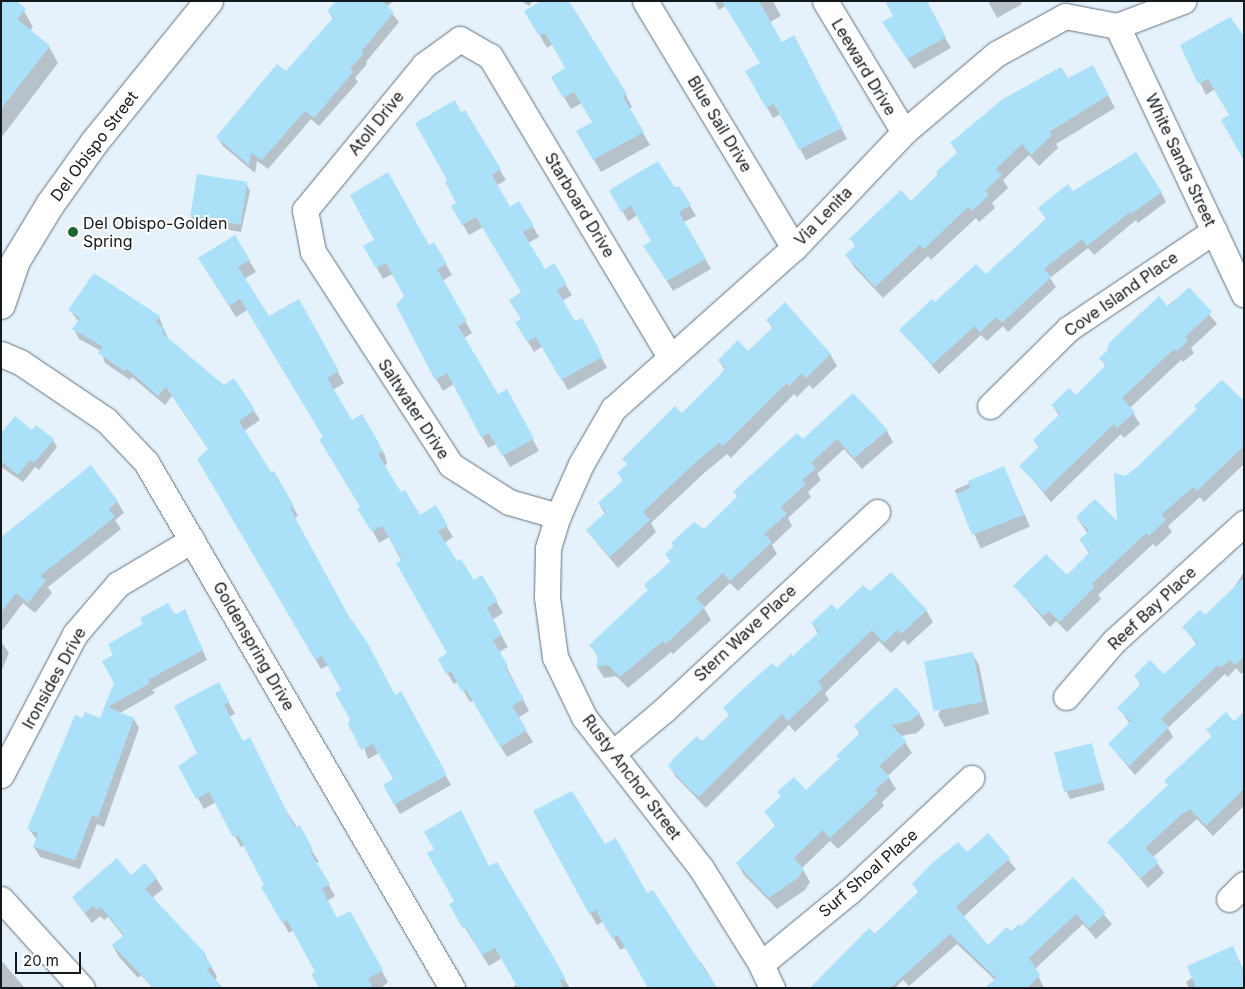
<!DOCTYPE html>
<html>
<head>
<meta charset="utf-8">
<style>
  body { margin:0 }
  #map { position:relative; width:1245px; height:989px; overflow:hidden; background:#e5f2fc; font-family:Inter,sans-serif }
  div>[style] { position:absolute }
  .shadow>* { inset:0; background:#0003; transform-origin:0 0 }
  .building>* { inset:0; background:#aae1f9; transform-origin:0 0 }
  .roads { filter:drop-shadow(0 0 1px #63717c) drop-shadow(0 0 1px #63717c) }
  .street>* { height:25px; margin:-12.5px; padding:0 12.5px; transform-origin:12.5px; border-radius:12.5px; background:#fff }
  .primary>* { height:28px; margin:-14px; padding:0 14px; transform-origin:14px; border-radius:14px; background:#fff }
  .dots>* { width:14px; height:14px; translate:-50% -50%; box-sizing:border-box; border:2px solid #fdfdfd; border-radius:50% }
  span { translate:-50% -50%; white-space:nowrap; text-align:center; line-height:1.15; -webkit-text-stroke:4px #fdfdfd; paint-order:stroke }
  .street-label { font-size:16px; color:#14191d }
  .poi-label { font-size:16px; color:#14191d }
  .left { translate:0 -50%; text-align:left }
  .frame { position:absolute; inset:0; border:2px solid #14191d; pointer-events:none }
  .scale { position:absolute; left:15px; top:952px; width:66px; height:22px; box-sizing:border-box; border:2px solid #14191d; border-top:0; padding-left:6px; font-size:15px; line-height:18px; white-space:nowrap; color:#14191d; -webkit-text-stroke:4px #fdfdfd; paint-order:stroke }
</style>
</head>
<body>
<div id="map">
  <div class="shadow">
    <div style="clip-path:polygon(338px 1px,394px 1px,386px 7px,399px 22px,366px 62px,367px 64px,355px 78px,358px 82px,319px 126px,311px 119px,268px 169px,257px 161px,255px 173px,223px 146px,217px 137px,286px 73px,333px 19px,329px 12px)"></div>
    <div style="clip-path:polygon(521px 1px,533px 1px,529px 6px)"></div>
    <div style="clip-path:polygon(714px 1px,773px 1px,781px 16px,770px 22px,782px 43px,800px 47px,847px 139px,806px 160px,781px 114px,773px 118px,747px 72px,761px 63px,725px 6px,719px 10px)"></div>
    <div style="clip-path:polygon(923px 1px,951px 48px,914px 69px,890px 33px,895px 16px)"></div>
    <div style="clip-path:polygon(988px 1px,1020px 1px,1022px 4px,997px 18px)"></div>
    <div style="clip-path:polygon(1px 6px,24px 11px,33px 27px,30px 31px,49px 47px,58px 63px,1px 138px)"></div>
    <div style="clip-path:polygon(526px 12px,626px 95px,632px 107px,629px 109px,650px 145px,601px 172px,578px 132px,593px 123px,582px 103px,571px 109px,552px 77px,567px 68px,553px 44px,547px 48px)"></div>
    <div style="clip-path:polygon(1244px 38px,1231px 116px,1215px 89px,1206px 95px,1182px 45px)"></div>
    <div style="clip-path:polygon(1099px 78px,1115px 108px,1056px 144px,1058px 148px,1039px 166px,1029px 155px,1003px 180px,1008px 188px,992px 203px,995px 208px,979px 222px,976px 218px,931px 260px,928px 256px,883px 298px,854px 267px,847px 255px,856px 247px,851px 239px,911px 202px,958px 154px,952px 144px,1068px 80px)"></div>
    <div style="clip-path:polygon(464px 112px,506px 180px,496px 186px,509px 208px,519px 203px,539px 237px,528px 243px,544px 270px,553px 265px,572px 295px,562px 301px,575px 323px,587px 330px,607px 368px,568px 390px,543px 346px,534px 352px,517px 323px,522px 319px,523px 293px,483px 227px,469px 235px,452px 206px,458px 203px,449px 181px,461px 114px)"></div>
    <div style="clip-path:polygon(246px 183px,250px 191px,241px 232px,196px 224px,191px 216px)"></div>
    <div style="clip-path:polygon(679px 187px,696px 216px,684px 222px,711px 269px,673px 291px,651px 256px,653px 242px,638px 215px,628px 221px,610px 190px)"></div>
    <div style="clip-path:polygon(1161px 192px,1166px 202px,1138px 223px,1136px 220px,1094px 255px,1088px 248px,1050px 278px,1056px 287px,1008px 332px,1003px 326px,987px 341px,981px 335px,939px 374px,901px 330px,935px 304px,986px 276px,1073px 193px)"></div>
    <div style="clip-path:polygon(235px 237px,256px 272px,244px 279px,269px 318px,298px 301px,344px 383px,333px 390px,352px 422px,362px 416px,385px 455px,387px 464px,384px 466px,400px 494px,419px 516px,435px 507px,453px 537px,444px 543px,456px 563px,473px 582px,482px 577px,503px 613px,492px 620px,508px 647px,499px 652px,529px 711px,518px 718px,533px 742px,507px 757px,473px 701px,470px 702px,458px 682px,454px 684px,439px 660px,449px 654px,389px 537px,379px 543px,325px 437px,247px 310px,236px 317px,206px 270px)"></div>
    <div style="clip-path:polygon(434px 243px,452px 275px,442px 281px,472px 333px,464px 338px,497px 396px,506px 391px,539px 451px,510px 467px,497px 444px,488px 448px,454px 384px,443px 391px,423px 356px,406px 296px,393px 274px,383px 279px,365px 247px,429px 246px)"></div>
    <div style="clip-path:polygon(1189px 289px,1217px 324px,1191px 348px,1194px 353px,1183px 362px,1181px 360px,1130px 408px,1140px 424px,1124px 438px,1121px 434px,1051px 502px,1021px 466px,1039px 448px,1034px 440px,1059px 416px,1053px 406px,1076px 397px,1106px 367px,1101px 358px)"></div>
    <div style="clip-path:polygon(70px 310px,159px 317px,169px 341px,224px 386px,234px 380px,260px 420px,244px 431px,271px 474px,274px 472px,298px 516px,294px 518px,349px 618px,395px 696px,400px 693px,451px 785px,400px 814px,384px 786px,395px 780px,379px 753px,368px 759px,343px 690px,329px 665px,321px 669px,199px 459px,209px 450px,172px 396px,165px 405px,132px 377px,130px 380px,105px 363px,101px 351px,79px 339px,74px 329px,79px 322px)"></div>
    <div style="clip-path:polygon(767px 320px,830px 354px,837px 366px,813px 389px,809px 385px,797px 397px,794px 394px,731px 458px,727px 454px,703px 474px,651px 523px,656px 532px,618px 568px,587px 531px,605px 514px,599px 504px,623px 481px,619px 474px,628px 465px,624px 459px,682px 414px,725px 370px,719px 361px,748px 352px,773px 329px)"></div>
    <div style="clip-path:polygon(1244px 402px,1244px 464px,1204px 502px,1200px 497px,1168px 526px,1172px 532px,1156px 547px,1153px 544px,1098px 595px,1101px 599px,1067px 632px,1056px 621px,1050px 627px,1015px 586px,1067px 577px,1090px 555px,1081px 541px,1088px 534px,1077px 518px,1118px 524px,1125px 477px)"></div>
    <div style="clip-path:polygon(887px 431px,893px 442px,862px 469px,844px 449px,817px 474px,821px 480px,808px 492px,811px 497px,788px 518px,792px 526px,772px 545px,777px 554px,738px 591px,730px 583px,704px 608px,711px 620px,673px 654px,671px 652px,628px 688px,616px 676px,604px 678px,597px 667px,599px 659px,591px 645px,649px 591px,671px 562px,666px 555px,675px 547px,672px 544px,704px 530px,738px 498px,735px 492px,803px 441px)"></div>
    <div style="clip-path:polygon(32px 432px,53px 440px,57px 447px,39px 470px,35px 467px,23px 482px,1px 467px,1px 435px)"></div>
    <div style="left:1004px;top:468px;width:64px;height:54px;rotate:66deg"></div>
    <div style="clip-path:polygon(117px 501px,124px 513px,115px 520px,121px 529px,48px 587px,52px 593px,35px 613px,23px 603px,1px 632px,1px 539px)"></div>
    <div style="clip-path:polygon(1244px 572px,1244px 672px,1241px 674px,1236px 668px,1228px 677px,1225px 674px,1168px 728px,1173px 737px,1135px 775px,1109px 744px,1130px 724px,1119px 708px,1141px 686px,1135px 676px,1164px 676px,1197px 645px,1184px 627px,1205px 617px,1232px 591px)"></div>
    <div style="clip-path:polygon(870px 593px,926px 610px,933px 622px,908px 645px,904px 640px,891px 653px,879px 641px,825px 693px,829px 700px,795px 732px,789px 725px,706px 808px,676px 777px,669px 766px,702px 743px,729px 716px,725px 708px,793px 658px,818px 634px,812px 623px)"></div>
    <div style="clip-path:polygon(185px 611px,207px 660px,152px 690px,155px 693px,120px 713px,134px 719px,139px 728px,104px 827px,97px 824px,80px 869px,40px 857px,34px 847px,37px 840px,29px 829px,83px 720px,101px 719px,116px 683px,115px 656px,145px 625px)"></div>
    <div style="clip-path:polygon(1px 641px,9px 653px,1px 672px)"></div>
    <div style="clip-path:polygon(972px 653px,979px 665px,989px 714px,945px 727px,938px 715px)"></div>
    <div style="clip-path:polygon(225px 695px,235px 714px,229px 717px,243px 743px,319px 862px,316px 863px,335px 896px,327px 901px,337px 919px,349px 913px,388px 982px,381px 988px,320px 988px,317px 972px,294px 930px,289px 933px,263px 887px,266px 885px,245px 845px,241px 847px,216px 802px,204px 809px,180px 767px,199px 753px)"></div>
    <div style="clip-path:polygon(919px 713px,925px 725px,917px 733px,901px 736px,912px 753px,888px 776px,896px 789px,882px 802px,884px 806px,838px 849px,830px 841px,802px 868px,810px 882px,805px 890px,777px 909px,744px 875px,737px 863px,776px 827px,766px 812px,782px 798px,779px 793px,806px 792px,840px 760px,860px 735px,855px 726px)"></div>
    <div style="clip-path:polygon(1244px 713px,1244px 806px,1213px 836px,1197px 819px,1153px 857px,1164px 873px,1148px 888px,1109px 842px,1169px 786px,1166px 782px,1212px 738px,1208px 730px,1234px 723px)"></div>
    <div style="clip-path:polygon(1091px 745px,1105px 790px,1070px 799px,1066px 791px,1069px 750px)"></div>
    <div style="clip-path:polygon(988px 835px,1016px 869px,963px 917px,988px 946px,1021px 928px,1073px 879px,1112px 924px,1096px 939px,1083px 924px,1035px 969px,1044px 988px,987px 988px,995px 980px,957px 944px,909px 986px,903px 980px,895px 988px,816px 988px,919px 893px,913px 884px,966px 854px)"></div>
    <div style="clip-path:polygon(604px 846px,647px 895px,697px 964px,701px 962px,717px 988px,649px 988px,626px 947px,620px 950px,604px 921px,597px 925px,590px 913px)"></div>
    <div style="clip-path:polygon(489px 867px,547px 953px,570px 988px,512px 988px,517px 984px,502px 958px,489px 966px,457px 915px,455px 902px)"></div>
    <div style="clip-path:polygon(131px 876px,156px 878px,163px 889px,152px 898px,205px 955px,217px 977px,215px 980px,222px 988px,153px 988px,141px 975px,138px 978px,119px 957px,113px 946px,124px 937px,108px 917px,104px 920px,100px 916px,92px 923px,73px 898px)"></div>
    <div style="clip-path:polygon(1233px 948px,1244px 971px,1244px 988px,1189px 988px,1186px 982px)"></div>
    <div style="clip-path:polygon(1px 960px,25px 988px,1px 988px)"></div>
  </div>
  <div class="building">
    <div style="clip-path:polygon(1px 1px,17px 1px,26px 9px,17px 19px,50px 46px,1px 109px)"></div>
    <div style="clip-path:polygon(336px 1px,382px 1px,394px 12px,361px 52px,363px 54px,350px 69px,353px 72px,314px 118px,305px 111px,262px 160px,251px 153px,249px 165px,216px 137px,277px 64px,286px 71px,334px 17px,327px 11px)"></div>
    <div style="clip-path:polygon(541px 1px,569px 1px,627px 94px,623px 97px,644px 132px,593px 160px,576px 131px,592px 122px,574px 92px,563px 98px,551px 77px,565px 68px,545px 33px,539px 36px,524px 11px)"></div>
    <div style="clip-path:polygon(722px 1px,759px 1px,782px 42px,794px 35px,842px 128px,799px 150px,774px 104px,766px 108px,745px 71px,760px 63px)"></div>
    <div style="clip-path:polygon(885px 1px,927px 1px,946px 37px,907px 59px,882px 22px,893px 16px)"></div>
    <div style="clip-path:polygon(1230px 17px,1244px 36px,1244px 161px,1221px 120px,1229px 115px,1208px 79px,1198px 84px,1180px 45px)"></div>
    <div style="clip-path:polygon(1093px 65px,1109px 95px,1049px 132px,1052px 135px,1031px 155px,1022px 144px,996px 169px,1002px 175px,985px 191px,989px 195px,972px 211px,968px 207px,924px 249px,920px 245px,875px 287px,845px 255px,856px 245px,849px 239px,901px 190px,911px 201px,938px 175px,936px 172px,958px 152px,950px 143px,1003px 99px,1061px 67px,1068px 78px)"></div>
    <div style="clip-path:polygon(455px 100px,461px 112px,465px 110px,501px 169px,492px 175px,510px 207px,519px 201px,534px 226px,523px 232px,545px 269px,554px 263px,567px 284px,557px 290px,575px 321px,582px 318px,598px 347px,602px 357px,561px 380px,536px 337px,527px 342px,515px 322px,521px 319px,509px 300px,521px 292px,476px 217px,462px 225px,451px 206px,456px 203px,445px 182px,447px 180px,415px 123px)"></div>
    <div style="clip-path:polygon(1136px 152px,1162px 192px,1131px 214px,1130px 212px,1087px 246px,1082px 239px,1044px 269px,1051px 277px,1002px 323px,996px 317px,980px 332px,975px 326px,932px 365px,899px 330px,932px 299px,935px 302px,976px 264px,986px 274px,1046px 219px,1038px 208px,1068px 184px,1073px 191px)"></div>
    <div style="clip-path:polygon(658px 161px,675px 188px,679px 186px,691px 205px,679px 212px,706px 259px,667px 281px,643px 246px,651px 241px,631px 206px,621px 212px,609px 190px)"></div>
    <div style="clip-path:polygon(388px 172px,429px 245px,434px 242px,447px 264px,437px 269px,467px 321px,458px 326px,498px 394px,507px 389px,534px 439px,502px 456px,489px 433px,481px 437px,447px 373px,435px 380px,396px 305px,404px 296px,386px 263px,376px 268px,363px 246px,374px 240px,350px 195px)"></div>
    <div style="left:197px;top:174px;width:51px;height:43px;rotate:9deg"></div>
    <div style="clip-path:polygon(235px 235px,250px 260px,238px 267px,269px 316px,299px 299px,339px 371px,327px 378px,352px 420px,362px 414px,379px 443px,382px 452px,378px 454px,401px 492px,405px 490px,420px 515px,436px 505px,448px 526px,438px 531px,457px 561px,461px 559px,474px 580px,482px 575px,498px 601px,487px 608px,502px 635px,493px 640px,508px 666px,505px 668px,524px 699px,512px 706px,527px 730px,500px 747px,466px 690px,462px 692px,451px 671px,446px 674px,438px 659px,447px 653px,396px 563px,402px 560px,382px 526px,372px 532px,357px 509px,360px 507px,319px 439px,323px 437px,240px 299px,229px 306px,198px 258px)"></div>
    <div style="clip-path:polygon(94px 273px,160px 316px,156px 322px,165px 329px,162px 333px,224px 385px,234px 378px,255px 410px,239px 421px,271px 472px,274px 471px,294px 506px,290px 508px,348px 615px,367px 642px,395px 695px,401px 691px,447px 775px,394px 805px,383px 785px,393px 779px,373px 744px,361px 750px,348px 724px,350px 719px,335px 693px,341px 690px,322px 656px,315px 660px,197px 459px,208px 449px,166px 387px,158px 396px,126px 368px,124px 371px,98px 353px,103px 347px,72px 329px,80px 318px,68px 310px)"></div>
    <div style="clip-path:polygon(1189px 287px,1212px 312px,1185px 337px,1188px 341px,1176px 352px,1174px 349px,1122px 398px,1135px 412px,1117px 428px,1114px 424px,1044px 492px,1019px 466px,1039px 447px,1033px 440px,1060px 414px,1051px 405px,1069px 388px,1076px 395px,1106px 365px,1099px 358px,1107px 351px,1109px 343px,1159px 296px,1168px 307px)"></div>
    <div style="clip-path:polygon(785px 302px,831px 354px,806px 378px,801px 374px,789px 386px,787px 383px,723px 446px,719px 443px,696px 462px,643px 512px,650px 520px,610px 557px,586px 530px,606px 512px,598px 503px,623px 480px,617px 473px,627px 464px,622px 459px,675px 406px,682px 413px,722px 373px,725px 367px,718px 360px,738px 340px,748px 351px,773px 327px,766px 320px)"></div>
    <div style="clip-path:polygon(1222px 380px,1244px 401px,1244px 446px,1197px 491px,1193px 487px,1161px 515px,1166px 520px,1149px 536px,1146px 533px,1092px 584px,1095px 587px,1060px 622px,1049px 611px,1043px 616px,1013px 586px,1046px 554px,1067px 575px,1090px 552px,1079px 540px,1089px 531px,1076px 517px,1095px 499px,1117px 521px,1114px 473px,1125px 476px,1137px 467px,1197px 409px,1194px 406px)"></div>
    <div style="clip-path:polygon(853px 393px,888px 430px,854px 458px,837px 439px,811px 463px,816px 468px,802px 480px,806px 484px,781px 507px,787px 514px,764px 534px,772px 542px,730px 581px,723px 573px,696px 598px,705px 607px,666px 644px,663px 641px,620px 677px,608px 665px,596px 667px,598px 655px,589px 645px,648px 590px,644px 585px,671px 561px,665px 554px,674px 546px,671px 543px,694px 522px,704px 529px,738px 496px,733px 492px,751px 475px,797px 433px,803px 439px)"></div>
    <div style="clip-path:polygon(15px 416px,32px 430px,36px 425px,54px 439px,34px 463px,30px 460px,18px 475px,1px 461px,1px 433px)"></div>
    <div style="clip-path:polygon(91px 465px,118px 501px,109px 509px,115px 517px,40px 576px,46px 580px,28px 603px,16px 593px,1px 612px,1px 537px)"></div>
    <div style="clip-path:polygon(1004px 466px,1024px 515px,972px 535px,956px 494px,970px 488px,968px 481px)"></div>
    <div style="clip-path:polygon(891px 572px,927px 610px,901px 634px,897px 630px,884px 643px,872px 630px,818px 682px,823px 688px,788px 721px,782px 714px,699px 797px,690px 790px,668px 766px,675px 757px,697px 736px,702px 741px,729px 715px,723px 708px,744px 688px,772px 663px,777px 668px,791px 654px,793px 656px,819px 632px,811px 623px,832px 604px,837px 610px,863px 585px,870px 591px)"></div>
    <div style="clip-path:polygon(1244px 578px,1244px 657px,1235px 665px,1230px 660px,1221px 668px,1218px 665px,1161px 719px,1169px 727px,1129px 766px,1108px 744px,1131px 721px,1117px 708px,1141px 684px,1134px 676px,1150px 660px,1164px 674px,1197px 643px,1182px 627px,1200px 610px,1205px 615px)"></div>
    <div style="clip-path:polygon(168px 603px,175px 615px,185px 609px,203px 650px,148px 680px,150px 683px,108px 707px,134px 718px,98px 818px,92px 815px,75px 860px,33px 847px,38px 833px,27px 829px,75px 715px,82px 718px,85px 712px,100px 718px,114px 683px,102px 661px,113px 655px,108px 644px,143px 624px,140px 618px)"></div>
    <div style="left:973px;top:652px;width:51px;height:50px;rotate:79deg"></div>
    <div style="clip-path:polygon(219px 682px,229px 702px,224px 705px,243px 741px,250px 737px,295px 828px,300px 825px,313px 850px,310px 852px,330px 884px,322px 889px,337px 918px,350px 911px,383px 970px,368px 979px,373px 988px,319px 988px,311px 974px,315px 972px,287px 920px,282px 923px,261px 887px,264px 885px,238px 835px,233px 837px,209px 792px,196px 799px,178px 766px,197px 753px,174px 706px)"></div>
    <div style="clip-path:polygon(896px 687px,920px 713px,910px 721px,891px 725px,907px 741px,879px 766px,890px 777px,875px 790px,878px 793px,830px 838px,823px 830px,794px 858px,804px 869px,798px 878px,769px 898px,736px 863px,776px 825px,764px 812px,781px 796px,777px 792px,794px 777px,806px 790px,839px 759px,836px 756px,860px 733px,854px 726px)"></div>
    <div style="clip-path:polygon(1226px 712px,1234px 721px,1244px 712px,1244px 789px,1206px 826px,1190px 809px,1181px 815px,1145px 848px,1159px 862px,1141px 878px,1107px 842px,1168px 785px,1164px 781px,1212px 736px,1206px 730px)"></div>
    <div style="left:1092px;top:743px;width:41px;height:39px;rotate:76deg"></div>
    <div style="clip-path:polygon(572px 791px,605px 844px,616px 838px,647px 893px,653px 890px,717px 988px,648px 988px,618px 935px,612px 939px,596px 910px,589px 914px,533px 811px)"></div>
    <div style="clip-path:polygon(461px 810px,489px 866px,497px 862px,549px 949px,565px 978px,560px 981px,563px 988px,518px 988px,495px 948px,482px 955px,466px 927px,463px 929px,449px 904px,454px 901px,427px 853px,434px 849px,424px 832px)"></div>
    <div style="clip-path:polygon(988px 833px,1010px 858px,956px 907px,988px 945px,1007px 927px,1011px 931px,1019px 924px,1021px 926px,1073px 877px,1106px 913px,1089px 928px,1076px 914px,1029px 958px,1040px 975px,1027px 988px,985px 988px,996px 978px,950px 934px,890px 988px,810px 988px,869px 928px,875px 934px,919px 891px,912px 884px,930px 865px,958px 842px,967px 852px)"></div>
    <div style="clip-path:polygon(117px 858px,131px 875px,145px 863px,157px 878px,145px 889px,206px 954px,204px 956px,212px 966px,207px 970px,223px 988px,154px 988px,112px 945px,124px 935px,101px 907px,97px 910px,93px 906px,85px 913px,72px 897px)"></div>
    <div style="clip-path:polygon(1233px 946px,1244px 973px,1244px 988px,1196px 988px,1187px 966px)"></div>
  </div>
  <div class="roads">
    <div class="street">
      <div style="left:645px;top:1px;width:288px;rotate:58.9deg"></div>
      <div style="left:825px;top:1px;width:153px;rotate:58.9deg"></div>
      <div style="left:1117px;top:26px;width:297px;rotate:64.7deg"></div>
      <div style="left:1px;top:354px;width:21px;rotate:23deg"></div>
      <div style="left:20px;top:362px;width:104px;rotate:34deg"></div>
      <div style="left:106px;top:420px;width:58px;rotate:46.4deg"></div>
      <div style="left:146px;top:462px;width:609px;rotate:59.81deg"></div>
      <div style="left:990px;top:406px;width:110px;rotate:-44.6deg"></div>
      <div style="left:1068px;top:329px;width:176px;rotate:-33.9deg"></div>
      <div style="left:558px;top:516px;width:51px;rotate:-164.1deg"></div>
      <div style="left:509px;top:502px;width:69px;rotate:-147.5deg"></div>
      <div style="left:451px;top:465px;width:254px;rotate:-122.9deg"></div>
      <div style="left:313px;top:252px;width:43px;rotate:-100.8deg"></div>
      <div style="left:305px;top:210px;width:188px;rotate:-50.6deg"></div>
      <div style="left:424px;top:65px;width:44px;rotate:-35.8deg"></div>
      <div style="left:460px;top:39px;width:34px;rotate:30deg"></div>
      <div style="left:490px;top:56px;width:348px;rotate:59.1deg"></div>
      <div style="left:1066px;top:697px;width:74px;rotate:-49.4deg"></div>
      <div style="left:1114px;top:641px;width:176px;rotate:-42.2deg"></div>
      <div style="left:613px;top:753px;width:67px;rotate:-40.1deg"></div>
      <div style="left:664px;top:710px;width:291px;rotate:-42.9deg"></div>
      <div style="left:1px;top:775px;width:159px;rotate:-62.3deg"></div>
      <div style="left:75px;top:634px;width:66px;rotate:-49.3deg"></div>
      <div style="left:118px;top:584px;width:86px;rotate:-30.7deg"></div>
      <div style="left:1px;top:899px;width:120px;rotate:47.7deg"></div>
      <div style="left:1229px;top:899px;width:21px;rotate:-45deg"></div>
      <div style="left:761px;top:964px;width:115px;rotate:-39.4deg"></div>
      <div style="left:850px;top:891px;width:166px;rotate:-43deg"></div>
      <div style="left:772px;top:988px;width:26px;rotate:-115deg"></div>
      <div style="left:761px;top:964px;width:113px;rotate:-122deg"></div>
      <div style="left:701px;top:868px;width:191px;rotate:-127.8deg"></div>
      <div style="left:584px;top:717px;width:67px;rotate:-115.8deg"></div>
      <div style="left:555px;top:657px;width:61px;rotate:-97.6deg"></div>
      <div style="left:547px;top:597px;width:49px;rotate:-88.8deg"></div>
      <div style="left:548px;top:548px;width:34px;rotate:-73deg"></div>
      <div style="left:558px;top:516px;width:57px;rotate:-66.1deg"></div>
      <div style="left:581px;top:464px;width:64px;rotate:-59.8deg"></div>
      <div style="left:613px;top:409px;width:242px;rotate:-41.7deg"></div>
      <div style="left:794px;top:248px;width:160px;rotate:-46.5deg"></div>
      <div style="left:904px;top:132px;width:121px;rotate:-40.3deg"></div>
      <div style="left:996px;top:54px;width:79px;rotate:-28.8deg"></div>
      <div style="left:1065px;top:16px;width:53px;rotate:10.9deg"></div>
      <div style="left:1117px;top:26px;width:71px;rotate:-20.7deg"></div>
    </div>
    <div class="primary">
      <div style="left:1px;top:305px;width:46px;rotate:-71.2deg"></div>
      <div style="left:16px;top:261px;width:66px;rotate:-58.7deg"></div>
      <div style="left:50px;top:205px;width:77px;rotate:-54.5deg"></div>
      <div style="left:95px;top:142px;width:181px;rotate:-51deg"></div>
    </div>
  </div>
  <div class="dots">
    <div style="left:73px;top:232px;background:#1d6633"></div>
  </div>
  <div class="street-label">
    <span style="left:864px;top:67px;rotate:59deg">Leeward Drive</span>
    <span style="left:376px;top:123px;rotate:-51deg">Atoll Drive</span>
    <span style="left:720px;top:124px;rotate:59deg">Blue Sail Drive</span>
    <span style="left:94px;top:146px;rotate:-53deg">Del Obispo Street</span>
    <span style="left:1181px;top:160px;rotate:65deg">White Sands Street</span>
    <span style="left:580px;top:205px;rotate:59deg">Starboard Drive</span>
    <span style="left:823px;top:216px;rotate:-46deg">Via Lenita</span>
    <span style="left:1121px;top:294px;rotate:-35deg">Cove Island Place</span>
    <span style="left:414px;top:409px;rotate:57deg">Saltwater Drive</span>
    <span style="left:1152px;top:608px;rotate:-43deg">Reef Bay Place</span>
    <span style="left:745px;top:633px;rotate:-43deg">Stern Wave Place</span>
    <span style="left:254px;top:646px;rotate:60deg">Goldenspring Drive</span>
    <span style="left:54px;top:678px;rotate:-61deg">Ironsides Drive</span>
    <span style="left:632px;top:777px;rotate:53deg">Rusty Anchor Street</span>
    <span style="left:868px;top:873px;rotate:-41deg">Surf Shoal Place</span>
  </div>
  <div class="poi-label">
    <span class="left" style="left:83px;top:232px">Del Obispo-Golden<br>Spring</span>
  </div>
  <div class="frame"></div>
  <div class="scale">20 m</div>
</div>
</body>
</html>
